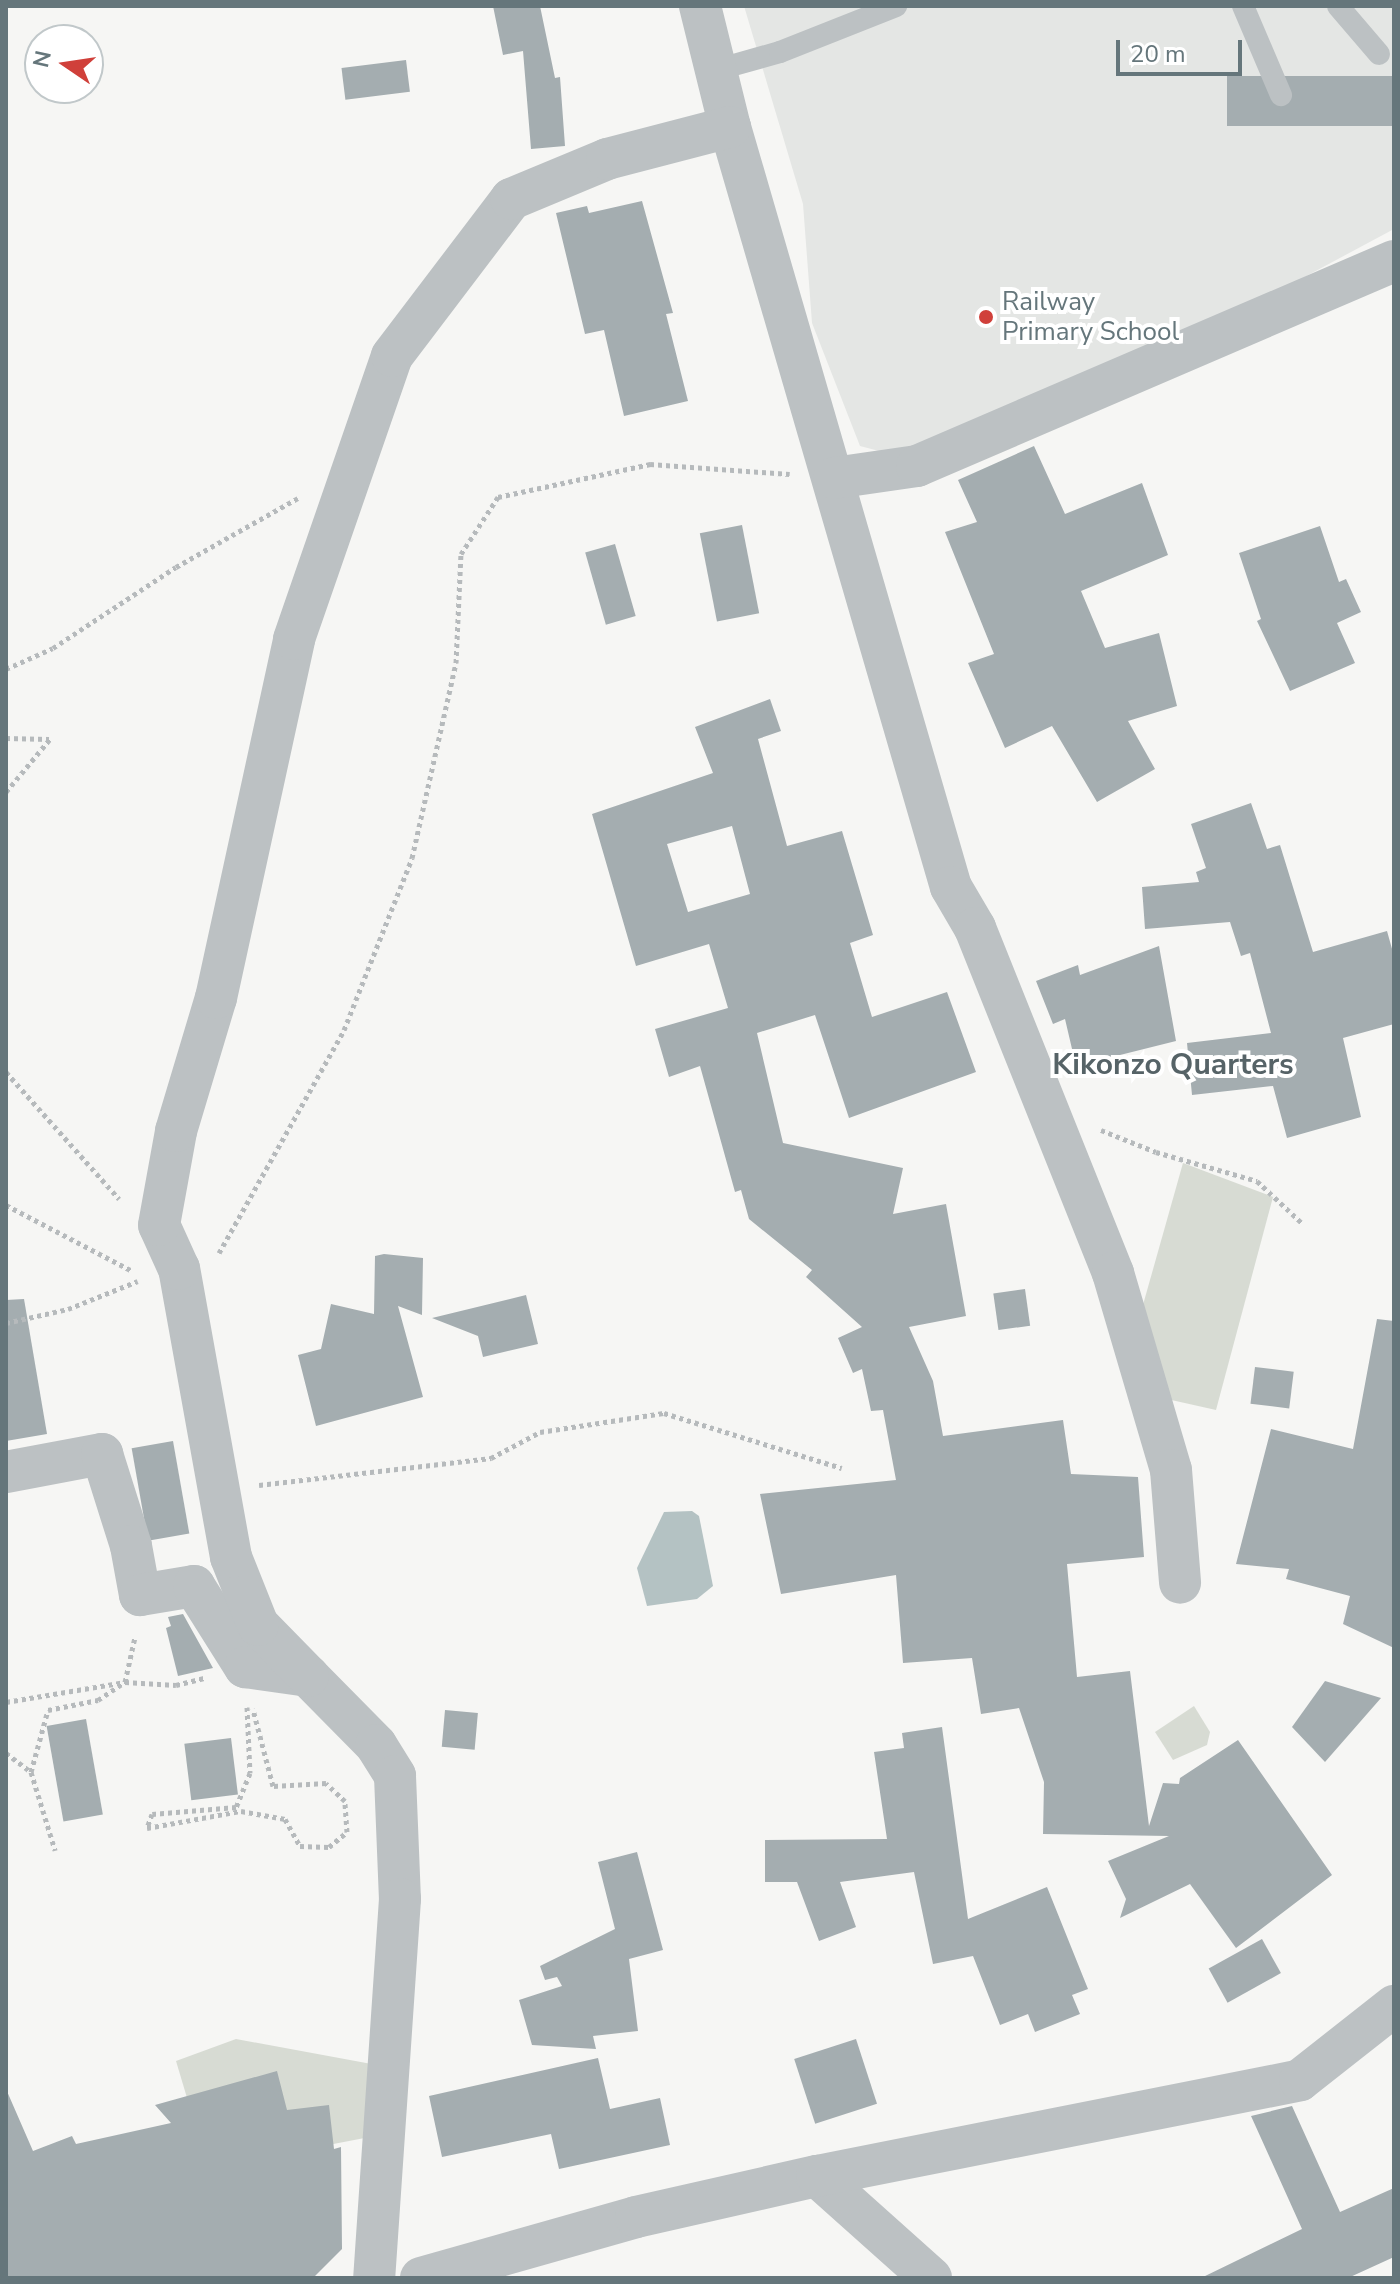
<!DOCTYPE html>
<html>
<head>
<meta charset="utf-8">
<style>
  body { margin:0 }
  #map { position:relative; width:1400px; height:2284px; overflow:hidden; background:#f6f6f4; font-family:"Nunito Sans",sans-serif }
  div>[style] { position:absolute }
  .built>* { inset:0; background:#e4e6e4 }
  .green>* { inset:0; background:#d7dbd3 }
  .water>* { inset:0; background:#b4c2c3 }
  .building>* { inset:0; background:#a4adb0; transform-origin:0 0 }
  .path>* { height:5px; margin-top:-2.5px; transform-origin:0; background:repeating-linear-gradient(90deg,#b6babc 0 4px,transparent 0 8px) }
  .lane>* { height:22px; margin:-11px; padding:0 11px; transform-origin:11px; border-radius:11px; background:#bcc1c3 }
  .street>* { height:42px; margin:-21px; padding:0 21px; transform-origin:21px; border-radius:21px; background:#bcc1c3 }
  .dots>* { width:22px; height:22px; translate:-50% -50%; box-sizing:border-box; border:4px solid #fff; border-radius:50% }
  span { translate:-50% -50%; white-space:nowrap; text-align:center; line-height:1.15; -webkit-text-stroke:8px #fff; paint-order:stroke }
  .poi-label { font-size:26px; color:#65767b }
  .left { translate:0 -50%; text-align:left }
  .quarter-label { font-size:30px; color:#566367; font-weight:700 }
  .frame { position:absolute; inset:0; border:8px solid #65767b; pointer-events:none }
  .north { position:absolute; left:24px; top:24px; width:80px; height:80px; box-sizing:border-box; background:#fff; border:2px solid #c1c8ca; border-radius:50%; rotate:283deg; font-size:22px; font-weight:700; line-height:32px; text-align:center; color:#65767b }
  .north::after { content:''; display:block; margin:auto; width:28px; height:36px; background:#d0403a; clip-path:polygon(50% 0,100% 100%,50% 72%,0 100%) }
  .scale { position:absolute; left:1116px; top:40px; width:126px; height:36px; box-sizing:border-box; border:4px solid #65767b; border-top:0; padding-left:10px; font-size:24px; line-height:28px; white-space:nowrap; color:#65767b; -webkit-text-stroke:6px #fff; paint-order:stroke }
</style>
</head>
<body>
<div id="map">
  <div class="built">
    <div style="clip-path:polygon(744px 6px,1394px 6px,1394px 229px,1213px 326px,902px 457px,860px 446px,812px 323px,803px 204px)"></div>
  </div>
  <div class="green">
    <div style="clip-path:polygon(1183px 1163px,1273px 1197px,1216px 1410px,1158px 1397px,1139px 1319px)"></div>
    <div style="clip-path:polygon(1194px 1706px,1210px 1732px,1207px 1745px,1173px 1760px,1155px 1732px)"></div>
    <div style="clip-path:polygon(236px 2039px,377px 2065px,375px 2136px,208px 2168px,176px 2061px)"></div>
  </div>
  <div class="water">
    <div style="clip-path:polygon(692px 1511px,699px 1516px,713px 1586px,697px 1599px,647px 1606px,637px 1568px,664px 1512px)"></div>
  </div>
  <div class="building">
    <div style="clip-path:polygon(493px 6px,540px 6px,555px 78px,560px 77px,565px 146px,531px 149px,523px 51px,503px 55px)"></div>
    <div style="left:406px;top:60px;width:32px;height:65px;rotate:83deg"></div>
    <div style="left:1394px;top:76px;width:50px;height:167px;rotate:90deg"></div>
    <div style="clip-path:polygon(642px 201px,673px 313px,666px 314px,688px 401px,624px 416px,604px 330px,585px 334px,556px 213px,587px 206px,589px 213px)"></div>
    <div style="clip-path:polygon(1034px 446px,1065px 514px,1142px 483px,1168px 555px,1081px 591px,1105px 648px,1159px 633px,1177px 706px,1128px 721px,1155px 769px,1097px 802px,1052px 726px,1005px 748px,968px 663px,994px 654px,945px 532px,977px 522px,958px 480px)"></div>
    <div style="left:742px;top:525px;width:90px;height:43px;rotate:79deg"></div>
    <div style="clip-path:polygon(1320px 526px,1339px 582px,1346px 579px,1361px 612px,1337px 623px,1355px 663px,1290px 691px,1257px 621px,1261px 619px,1239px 553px)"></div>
    <div style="left:615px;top:544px;width:75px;height:31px;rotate:74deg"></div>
    <div style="clip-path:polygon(evenodd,770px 699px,781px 731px,758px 739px,787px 846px,842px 831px,873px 935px,850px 943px,872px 1017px,947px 992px,976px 1072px,849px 1118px,815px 1015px,757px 1033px,783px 1143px,903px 1168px,893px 1214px,946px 1204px,966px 1316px,909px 1327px,933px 1381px,943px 1436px,1063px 1420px,1071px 1474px,1138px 1477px,1144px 1557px,1067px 1564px,1077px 1677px,1130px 1671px,1149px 1826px,1163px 1783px,1179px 1784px,1180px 1778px,1238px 1740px,1332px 1875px,1236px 1948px,1190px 1884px,1120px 1918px,1126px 1899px,1108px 1861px,1169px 1836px,1043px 1834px,1044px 1782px,1019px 1708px,981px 1714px,972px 1658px,903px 1663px,896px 1575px,781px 1594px,760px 1494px,896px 1480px,883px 1410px,871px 1411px,862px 1369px,853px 1373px,838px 1338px,862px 1327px,806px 1277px,812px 1270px,749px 1219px,741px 1190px,735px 1192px,700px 1066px,669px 1077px,655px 1029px,728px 1008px,709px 944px,636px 966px,592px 814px,713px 773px,695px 727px,770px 699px,732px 826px,750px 894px,688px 912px,667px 844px,732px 826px)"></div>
    <div style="clip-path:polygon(1251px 803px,1267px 849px,1280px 845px,1313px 952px,1387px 931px,1394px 956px,1394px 1024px,1343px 1038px,1361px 1117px,1287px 1138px,1273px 1086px,1192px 1095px,1187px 1043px,1271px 1033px,1250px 953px,1241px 956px,1230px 922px,1145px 929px,1142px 887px,1199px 882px,1196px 872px,1206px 868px,1191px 824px)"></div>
    <div style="clip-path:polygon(1159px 946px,1176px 1041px,1076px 1066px,1065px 1019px,1053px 1024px,1036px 981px,1078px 965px,1080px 975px)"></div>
    <div style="clip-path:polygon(384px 1254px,423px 1258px,422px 1315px,398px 1306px,423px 1397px,316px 1426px,298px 1355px,321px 1349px,331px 1304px,374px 1314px,375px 1256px)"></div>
    <div style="left:1025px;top:1289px;width:37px;height:32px;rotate:82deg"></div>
    <div style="clip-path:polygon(526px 1295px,538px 1344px,483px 1357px,478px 1336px,432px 1318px)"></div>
    <div style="clip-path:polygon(24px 1299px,47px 1434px,6px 1441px,6px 1300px)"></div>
    <div style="clip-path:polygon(1377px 1319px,1394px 1321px,1394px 1648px,1343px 1624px,1350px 1596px,1286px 1579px,1289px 1569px,1236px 1564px,1271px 1429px,1353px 1449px)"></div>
    <div style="left:1255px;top:1367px;width:39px;height:37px;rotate:7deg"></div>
    <div style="left:173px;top:1441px;width:94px;height:42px;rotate:80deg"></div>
    <div style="clip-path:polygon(183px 1614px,213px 1668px,178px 1676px,166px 1628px,171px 1626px,168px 1617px)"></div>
    <div style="clip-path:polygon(1325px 1681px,1381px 1698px,1325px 1762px,1292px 1727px)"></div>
    <div style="left:445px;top:1710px;width:33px;height:37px;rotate:5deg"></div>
    <div style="left:86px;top:1719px;width:97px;height:40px;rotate:80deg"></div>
    <div style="clip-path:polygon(942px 1727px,968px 1919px,1047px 1887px,1088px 1989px,1072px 1995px,1080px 2014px,1035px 2032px,1028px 2014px,1000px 2025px,973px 1956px,933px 1964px,914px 1872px,840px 1882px,856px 1927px,819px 1941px,797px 1882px,765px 1882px,765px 1840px,887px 1839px,874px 1752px,904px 1748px,902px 1733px)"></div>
    <div style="left:231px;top:1738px;width:57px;height:47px;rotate:83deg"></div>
    <div style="clip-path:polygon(637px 1852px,663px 1950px,629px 1959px,638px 2031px,593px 2036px,596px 2049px,532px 2045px,519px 2000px,562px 1986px,557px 1977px,545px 1980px,540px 1966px,615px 1929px,598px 1862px)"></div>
    <div style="left:1262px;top:1939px;width:39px;height:61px;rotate:61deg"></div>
    <div style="left:856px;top:2039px;width:68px;height:65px;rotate:72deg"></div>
    <div style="clip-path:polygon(598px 2058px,610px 2109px,660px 2098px,670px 2145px,559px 2169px,551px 2134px,442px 2157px,429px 2096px)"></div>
    <div style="clip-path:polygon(277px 2071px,287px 2110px,329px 2105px,334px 2149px,341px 2147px,342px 2249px,313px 2278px,6px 2278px,6px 2089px,33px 2151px,72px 2136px,76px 2144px,171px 2123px,155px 2105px)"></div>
    <div style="clip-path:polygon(1292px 2106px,1340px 2212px,1394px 2188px,1394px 2257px,1348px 2278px,1201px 2278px,1302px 2229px,1251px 2116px)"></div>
  </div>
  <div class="path">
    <div style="left:6px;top:669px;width:51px;rotate:-24.1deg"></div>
    <div style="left:53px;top:648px;width:147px;rotate:-33.4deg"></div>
    <div style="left:176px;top:567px;width:140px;rotate:-29.5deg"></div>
    <div style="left:6px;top:738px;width:43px;rotate:1.3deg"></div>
    <div style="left:6px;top:792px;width:69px;rotate:-50.3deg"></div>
    <div style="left:6px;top:1072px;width:170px;rotate:48.3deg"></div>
    <div style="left:1101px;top:1130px;width:59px;rotate:21.8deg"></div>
    <div style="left:1156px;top:1152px;width:105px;rotate:16deg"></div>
    <div style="left:1257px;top:1181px;width:63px;rotate:43.1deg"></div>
    <div style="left:6px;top:1205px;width:142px;rotate:27.6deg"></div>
    <div style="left:219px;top:1253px;width:256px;rotate:-60.7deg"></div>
    <div style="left:344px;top:1030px;width:185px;rotate:-68.4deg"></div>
    <div style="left:412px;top:858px;width:200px;rotate:-77.3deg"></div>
    <div style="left:456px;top:663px;width:109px;rotate:-87.4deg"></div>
    <div style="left:461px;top:554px;width:68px;rotate:-57deg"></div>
    <div style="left:498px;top:497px;width:156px;rotate:-12.2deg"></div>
    <div style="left:650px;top:464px;width:140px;rotate:4.1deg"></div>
    <div style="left:6px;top:1323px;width:64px;rotate:-12.7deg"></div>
    <div style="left:68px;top:1309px;width:75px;rotate:-21.8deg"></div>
    <div style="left:259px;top:1485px;width:234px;rotate:-6.6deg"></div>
    <div style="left:491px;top:1458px;width:55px;rotate:-28deg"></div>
    <div style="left:540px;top:1432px;width:125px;rotate:-8.7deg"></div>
    <div style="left:664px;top:1413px;width:186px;rotate:17.2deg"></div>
    <div style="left:6px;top:1702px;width:121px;rotate:-9.5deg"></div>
    <div style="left:125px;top:1682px;width:51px;rotate:3.4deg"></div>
    <div style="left:176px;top:1685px;width:29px;rotate:-14deg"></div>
    <div style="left:247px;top:1707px;width:66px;rotate:87.4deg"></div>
    <div style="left:250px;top:1773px;width:37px;rotate:112deg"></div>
    <div style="left:236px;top:1807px;width:84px;rotate:175.2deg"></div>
    <div style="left:152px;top:1814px;width:15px;rotate:110deg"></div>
    <div style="left:147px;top:1828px;width:96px;rotate:-10.3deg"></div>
    <div style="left:241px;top:1811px;width:45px;rotate:10.3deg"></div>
    <div style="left:285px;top:1819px;width:31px;rotate:61deg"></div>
    <div style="left:300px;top:1846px;width:29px;rotate:2deg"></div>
    <div style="left:329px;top:1847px;width:23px;rotate:-40deg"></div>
    <div style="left:347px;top:1832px;width:31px;rotate:-94deg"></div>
    <div style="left:345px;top:1801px;width:26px;rotate:-137deg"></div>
    <div style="left:326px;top:1783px;width:53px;rotate:176.8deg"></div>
    <div style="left:273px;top:1786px;width:80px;rotate:-104.6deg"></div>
    <div style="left:6px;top:1753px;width:31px;rotate:37deg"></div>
    <div style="left:31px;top:1772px;width:82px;rotate:72.9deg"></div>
    <div style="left:31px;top:1772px;width:64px;rotate:-74.7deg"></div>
    <div style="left:48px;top:1710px;width:51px;rotate:-11.3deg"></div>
    <div style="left:98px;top:1700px;width:32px;rotate:-34deg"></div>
    <div style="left:125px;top:1682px;width:46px;rotate:-77.5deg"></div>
  </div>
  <div class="lane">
    <div style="left:1243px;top:6px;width:97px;rotate:66.9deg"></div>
    <div style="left:1338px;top:6px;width:63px;rotate:49.5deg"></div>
    <div style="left:716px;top:70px;width:66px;rotate:-15.7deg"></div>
    <div style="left:780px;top:52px;width:125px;rotate:-21.6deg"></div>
  </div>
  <div class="street">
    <div style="left:700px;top:6px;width:125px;rotate:76.1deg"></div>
    <div style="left:730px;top:127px;width:791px;rotate:73.79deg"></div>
    <div style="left:951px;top:887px;width:48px;rotate:59.7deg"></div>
    <div style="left:975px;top:928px;width:372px;rotate:68.2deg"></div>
    <div style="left:1113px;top:1273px;width:205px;rotate:73.6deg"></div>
    <div style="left:1171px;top:1470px;width:113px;rotate:85.4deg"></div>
    <div style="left:834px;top:478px;width:84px;rotate:-8.2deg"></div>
    <div style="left:917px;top:466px;width:519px;rotate:-23.26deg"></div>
    <div style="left:6px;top:1472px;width:98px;rotate:-10.6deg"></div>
    <div style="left:102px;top:1454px;width:96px;rotate:72.5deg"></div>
    <div style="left:131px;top:1546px;width:50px;rotate:79.6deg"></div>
    <div style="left:140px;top:1595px;width:55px;rotate:-9.5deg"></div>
    <div style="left:194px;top:1586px;width:96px;rotate:57.8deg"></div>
    <div style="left:245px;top:1667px;width:64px;rotate:8.1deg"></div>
    <div style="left:308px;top:1676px;width:97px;rotate:45.4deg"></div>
    <div style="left:376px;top:1745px;width:36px;rotate:58deg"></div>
    <div style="left:395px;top:1776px;width:123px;rotate:87.7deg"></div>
    <div style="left:400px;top:1899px;width:380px;rotate:93.9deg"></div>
    <div style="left:308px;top:1676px;width:71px;rotate:-134.4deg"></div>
    <div style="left:258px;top:1625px;width:73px;rotate:-111.7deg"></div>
    <div style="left:231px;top:1557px;width:293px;rotate:-100.2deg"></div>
    <div style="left:179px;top:1269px;width:48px;rotate:-114.4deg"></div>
    <div style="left:159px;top:1225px;width:96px;rotate:-79.7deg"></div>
    <div style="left:176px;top:1131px;width:139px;rotate:-73.3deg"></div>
    <div style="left:216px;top:998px;width:367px;rotate:-77.7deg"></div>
    <div style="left:294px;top:639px;width:299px;rotate:-70.9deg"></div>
    <div style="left:392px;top:356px;width:197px;rotate:-52.8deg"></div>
    <div style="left:511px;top:199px;width:104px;rotate:-22.6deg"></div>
    <div style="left:607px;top:159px;width:127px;rotate:-14.6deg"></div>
    <div style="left:817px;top:2176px;width:153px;rotate:41.8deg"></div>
    <div style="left:421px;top:2278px;width:223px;rotate:-15.8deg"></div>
    <div style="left:636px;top:2217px;width:186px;rotate:-12.8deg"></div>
    <div style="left:817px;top:2176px;width:492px;rotate:-11.2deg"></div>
    <div style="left:1300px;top:2080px;width:120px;rotate:-38.2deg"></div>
  </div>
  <div class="dots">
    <div style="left:986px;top:317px;background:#d0403a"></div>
  </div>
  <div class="poi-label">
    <span class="left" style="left:1002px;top:317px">Railway<br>Primary School</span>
  </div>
  <div class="quarter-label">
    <span style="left:1173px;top:1065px">Kikonzo Quarters</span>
  </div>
  <div class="frame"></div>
  <div class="north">N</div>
  <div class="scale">20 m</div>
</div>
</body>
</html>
